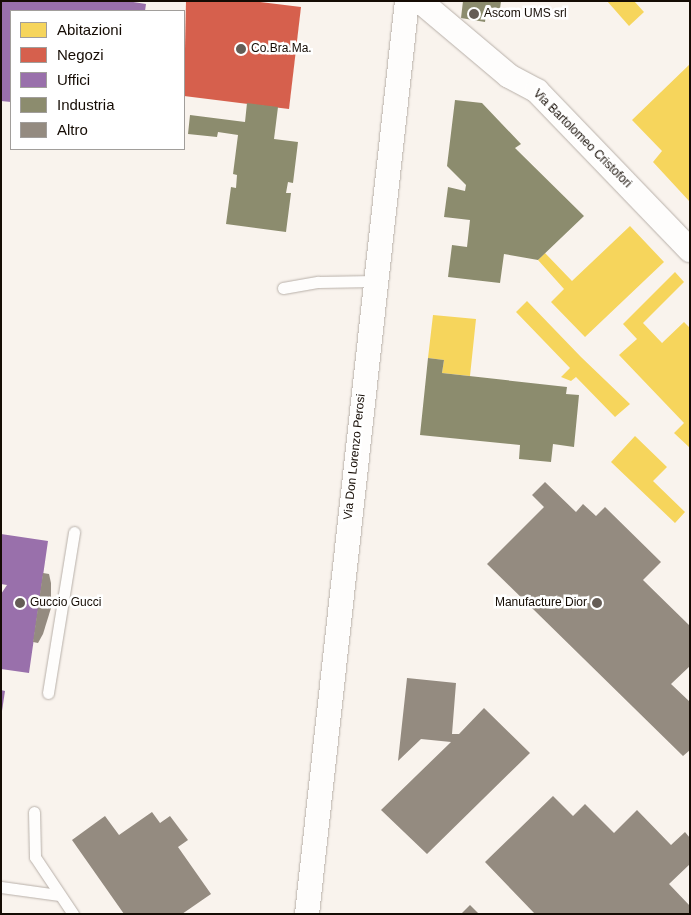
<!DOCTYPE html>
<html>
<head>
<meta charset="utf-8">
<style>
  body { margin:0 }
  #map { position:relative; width:691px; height:915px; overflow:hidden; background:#f9f3ed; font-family:Helvetica,sans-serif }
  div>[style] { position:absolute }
  .homes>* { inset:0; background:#f6d55c }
  .shops>* { inset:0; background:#d6604d }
  .offices>* { inset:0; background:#9970ab }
  .industry>* { inset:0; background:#8c8c6e }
  .building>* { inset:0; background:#948b80 }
  .roads { filter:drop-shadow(0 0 1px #b8b0a9) drop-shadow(0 0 1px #b8b0a9) }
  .service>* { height:11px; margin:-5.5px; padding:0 5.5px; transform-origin:5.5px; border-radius:5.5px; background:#fefdfc }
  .minor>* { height:24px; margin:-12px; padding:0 12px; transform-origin:12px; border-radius:12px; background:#fefdfc }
  .dots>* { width:14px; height:14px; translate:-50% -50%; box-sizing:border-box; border:2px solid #fff; border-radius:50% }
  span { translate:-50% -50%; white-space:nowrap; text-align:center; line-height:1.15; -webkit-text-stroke:5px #fff; paint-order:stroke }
  .poi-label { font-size:12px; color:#150c04 }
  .left { translate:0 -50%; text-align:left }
  .right { translate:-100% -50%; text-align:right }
  .street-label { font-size:12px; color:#150c04 }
  .frame { position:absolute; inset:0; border:2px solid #150c04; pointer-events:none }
  .legend { position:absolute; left:10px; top:10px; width:175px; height:140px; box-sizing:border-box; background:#fff; border:1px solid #a19e9b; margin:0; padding:6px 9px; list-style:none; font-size:15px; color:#150c04 }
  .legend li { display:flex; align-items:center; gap:10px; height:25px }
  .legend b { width:25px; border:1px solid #a19e9b }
</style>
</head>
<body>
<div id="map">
  <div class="homes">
    <div style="clip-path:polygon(607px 1px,634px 1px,644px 12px,629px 26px)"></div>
    <div style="clip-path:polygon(690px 64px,690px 202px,653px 162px,662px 151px,632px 120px)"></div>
    <div style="clip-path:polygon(630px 226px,664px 262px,585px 337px,551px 302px,564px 289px,538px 260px,545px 253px,572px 281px)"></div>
    <div style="clip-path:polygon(675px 272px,684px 282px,643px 323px,662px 343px,684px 322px,690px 328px,690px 448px,674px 433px,684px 423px,619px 355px,637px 339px,623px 324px)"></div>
    <div style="clip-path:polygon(527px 301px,581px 357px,630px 404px,615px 417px,576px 377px,571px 381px,561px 377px,570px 368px,516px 312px)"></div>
    <div style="clip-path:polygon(433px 315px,476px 319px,470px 376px,442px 373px,444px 360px,428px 358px)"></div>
    <div style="clip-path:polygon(635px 436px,667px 467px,653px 481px,685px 512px,675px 523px,611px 462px)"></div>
  </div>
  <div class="shops">
    <div style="clip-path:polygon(186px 1px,252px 1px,301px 7px,289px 109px,184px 96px)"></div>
  </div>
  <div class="offices">
    <div style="clip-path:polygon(1px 1px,127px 1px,146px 4px,145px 11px,11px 11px,11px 102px,1px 101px)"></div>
    <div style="clip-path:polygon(1px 534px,48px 541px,29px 673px,1px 669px,1px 594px,7px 585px,1px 584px)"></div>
    <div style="clip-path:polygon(1px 690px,5px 691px,2px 711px,1px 711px)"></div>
  </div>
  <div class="industry">
    <div style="clip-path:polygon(463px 1px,501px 1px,500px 9px,487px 7px,485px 22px,461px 18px)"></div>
    <div style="clip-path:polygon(455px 100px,482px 103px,521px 144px,515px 148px,584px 216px,538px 260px,504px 254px,500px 283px,448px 277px,452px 245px,467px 247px,470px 220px,444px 217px,448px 187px,465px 191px,466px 185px,447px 166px)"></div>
    <div style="clip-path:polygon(247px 103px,278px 107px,274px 139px,298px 142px,293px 183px,288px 182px,286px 193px,291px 193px,286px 232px,226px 224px,231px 187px,236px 188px,237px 175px,233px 174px,238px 135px,218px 132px,217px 137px,188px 134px,190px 115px,245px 122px)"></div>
    <div style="clip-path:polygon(428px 358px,444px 360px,442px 373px,567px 387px,566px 394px,579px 395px,574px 447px,553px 444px,551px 462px,519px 459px,520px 445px,420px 435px)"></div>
  </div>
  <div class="building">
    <div style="clip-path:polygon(545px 482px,576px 512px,583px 504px,596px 516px,605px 507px,661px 562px,643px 580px,690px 626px,690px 666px,671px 684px,690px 702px,690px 750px,683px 756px,487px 564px,544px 507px,532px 495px)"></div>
    <div style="clip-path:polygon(43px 573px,49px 574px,51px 583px,51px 608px,43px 634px,38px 643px,33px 642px)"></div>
    <div style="clip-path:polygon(407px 678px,456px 683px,452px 734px,459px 734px,484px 708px,530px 753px,427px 854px,381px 810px,451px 742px,421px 739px,398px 761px)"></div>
    <div style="clip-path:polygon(553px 796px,573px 816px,585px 804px,614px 833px,637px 810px,671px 845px,685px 832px,690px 838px,690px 864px,669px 884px,690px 906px,690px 914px,535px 914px,485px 862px)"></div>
    <div style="clip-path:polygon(152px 812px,160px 823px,170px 816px,188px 840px,178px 847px,211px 894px,182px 914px,124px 914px,72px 840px,105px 816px,119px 835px)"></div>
    <div style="clip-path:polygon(470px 905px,479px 914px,461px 914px)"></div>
  </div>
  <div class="roads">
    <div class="service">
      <div style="left:283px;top:288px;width:36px;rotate:-10deg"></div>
      <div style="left:318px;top:282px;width:57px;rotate:-1deg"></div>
      <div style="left:48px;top:693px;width:163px;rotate:-80.8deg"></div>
      <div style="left:34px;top:812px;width:45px;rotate:88.7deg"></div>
      <div style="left:35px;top:857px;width:69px;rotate:56.3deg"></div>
      <div style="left:1px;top:887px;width:59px;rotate:7.9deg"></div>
    </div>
    <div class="minor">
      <div style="left:420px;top:1px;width:116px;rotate:40.1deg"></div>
      <div style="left:509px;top:76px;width:32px;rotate:28deg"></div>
      <div style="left:537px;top:91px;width:221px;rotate:46.1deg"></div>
      <div style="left:307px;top:914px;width:918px;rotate:-83.75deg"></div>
    </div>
  </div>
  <div class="dots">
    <div style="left:474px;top:14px;background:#655d56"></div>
    <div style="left:241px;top:49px;background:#655d56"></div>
    <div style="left:20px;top:603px;background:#655d56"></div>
    <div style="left:597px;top:603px;background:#655d56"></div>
  </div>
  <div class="poi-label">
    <span class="left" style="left:484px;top:14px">Ascom UMS srl</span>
    <span class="left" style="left:251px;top:49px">Co.Bra.Ma.</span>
    <span class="left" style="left:30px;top:603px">Guccio Gucci</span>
    <span class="right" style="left:587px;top:603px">Manufacture Dior</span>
  </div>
  <div class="street-label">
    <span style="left:582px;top:139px;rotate:45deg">Via Bartolomeo Cristofori</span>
    <span style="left:355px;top:457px;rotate:-84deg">Via Don Lorenzo Perosi</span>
  </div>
  <div class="frame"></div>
  <ul class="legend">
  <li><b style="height:14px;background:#f6d55c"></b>Abitazioni</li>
  <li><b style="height:14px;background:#d6604d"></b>Negozi</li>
  <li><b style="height:14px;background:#9970ab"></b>Uffici</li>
  <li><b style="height:14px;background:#8c8c6e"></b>Industria</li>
  <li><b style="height:14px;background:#948b80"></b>Altro</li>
  </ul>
</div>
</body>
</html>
